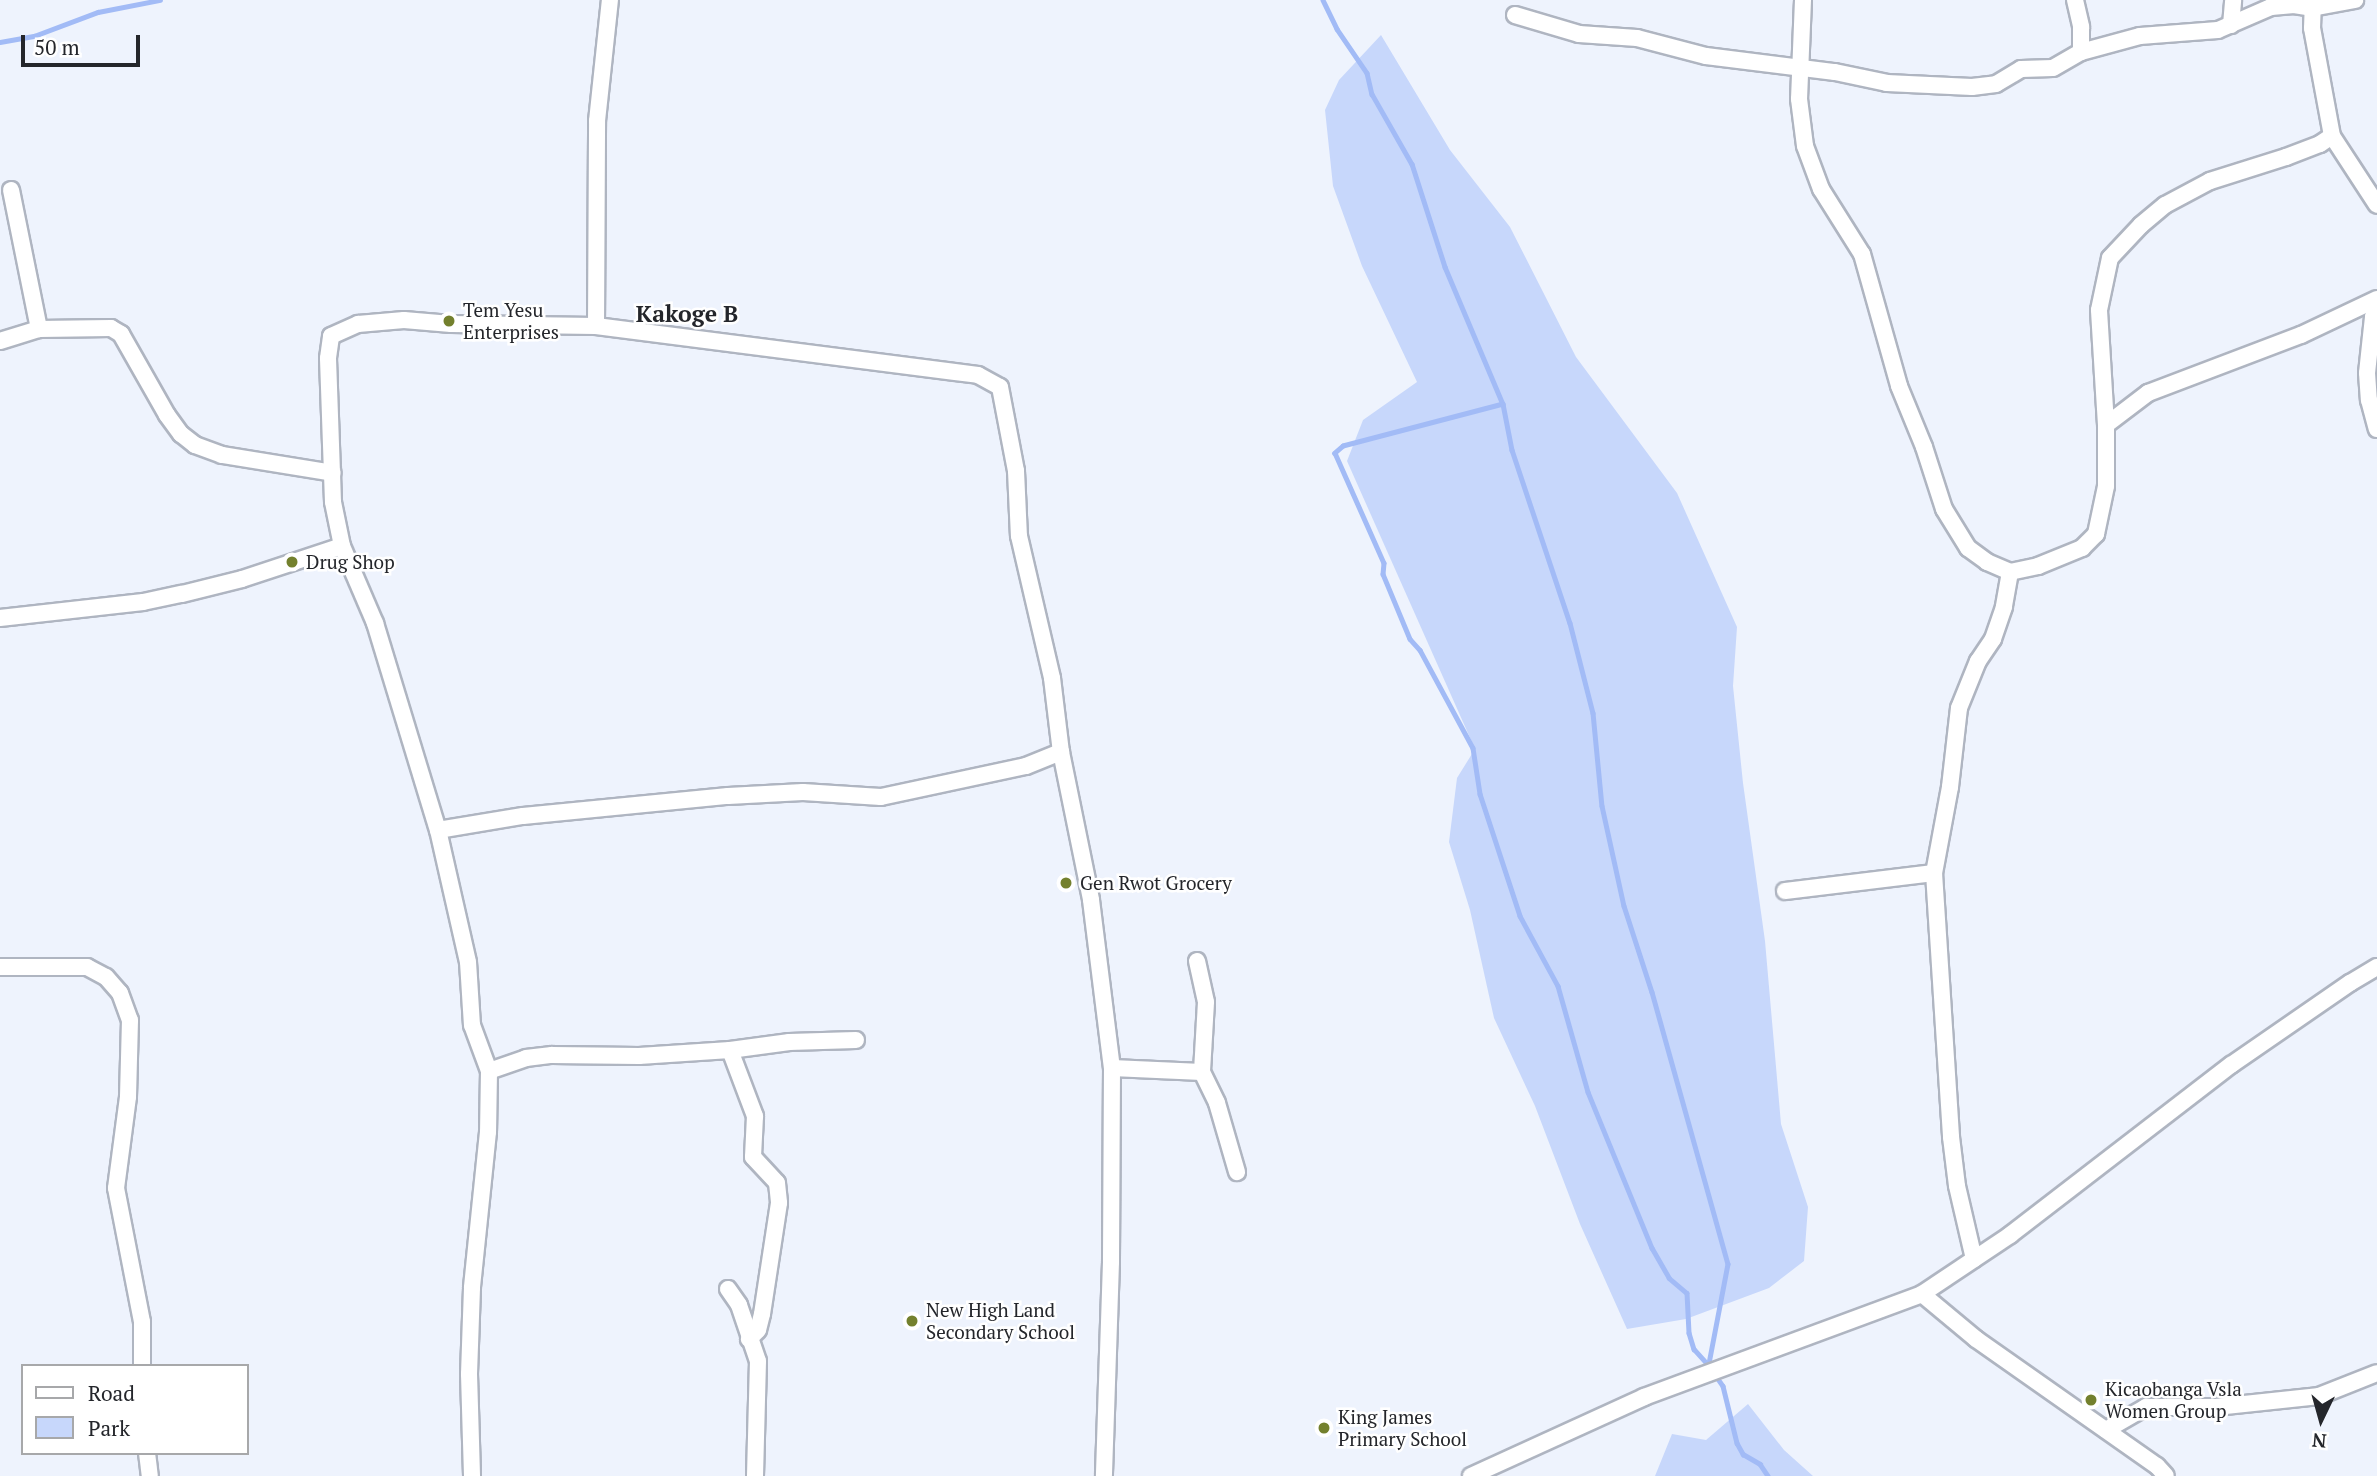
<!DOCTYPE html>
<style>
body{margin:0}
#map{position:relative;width:2377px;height:1476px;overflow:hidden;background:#eef3fd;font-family:"PT Serif",serif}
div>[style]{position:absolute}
.green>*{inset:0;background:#c7d7fb}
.stream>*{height:4.5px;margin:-2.25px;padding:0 2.25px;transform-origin:2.25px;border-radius:2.25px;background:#a2bbf6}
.roads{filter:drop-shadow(2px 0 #afb5c1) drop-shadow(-2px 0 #afb5c1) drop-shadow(0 2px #afb5c1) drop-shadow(0 -2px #afb5c1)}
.street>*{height:16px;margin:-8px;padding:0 8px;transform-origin:8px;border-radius:8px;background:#fff}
.dots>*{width:19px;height:19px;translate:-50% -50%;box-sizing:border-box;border:4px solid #fff;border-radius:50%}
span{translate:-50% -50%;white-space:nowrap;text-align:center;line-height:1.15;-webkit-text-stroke:5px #fff;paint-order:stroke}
.poi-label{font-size:19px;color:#24262b}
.left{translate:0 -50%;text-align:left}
.quarter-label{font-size:23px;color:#24262b;font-weight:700}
.legend{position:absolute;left:21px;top:1364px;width:228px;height:91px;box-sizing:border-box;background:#fff;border:2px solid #a7a8aa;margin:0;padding:9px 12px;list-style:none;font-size:21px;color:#24262b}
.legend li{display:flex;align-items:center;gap:14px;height:35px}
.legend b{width:35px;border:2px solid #a7a8aa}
.north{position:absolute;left:2286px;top:1385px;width:70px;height:70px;-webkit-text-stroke:5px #fff;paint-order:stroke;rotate:185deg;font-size:19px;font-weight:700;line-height:28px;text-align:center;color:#24262b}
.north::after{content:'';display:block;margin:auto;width:24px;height:32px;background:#24262b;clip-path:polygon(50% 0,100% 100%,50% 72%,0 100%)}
.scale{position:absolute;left:21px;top:35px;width:119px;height:32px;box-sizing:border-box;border:4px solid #24262b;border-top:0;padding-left:9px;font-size:21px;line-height:24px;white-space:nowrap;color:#24262b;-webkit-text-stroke:5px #fff;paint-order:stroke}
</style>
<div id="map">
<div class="green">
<div style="clip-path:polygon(1381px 35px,1450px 150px,1510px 227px,1576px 357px,1677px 493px,1737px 627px,1733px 686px,1743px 783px,1765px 941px,1781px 1124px,1808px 1207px,1804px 1261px,1769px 1288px,1686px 1319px,1627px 1329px,1580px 1224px,1535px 1106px,1494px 1018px,1470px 910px,1449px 842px,1457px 778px,1475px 749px,1347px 461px,1363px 420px,1417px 382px,1362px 266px,1333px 186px,1325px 110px,1339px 80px)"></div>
<div style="clip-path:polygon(1748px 1404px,1784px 1450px,1813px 1476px,1655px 1476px,1672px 1434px,1706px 1440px)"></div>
</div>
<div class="stream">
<div style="left:1323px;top:0;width:32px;rotate:64deg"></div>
<div style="left:1337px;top:29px;width:53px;rotate:55.7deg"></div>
<div style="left:1367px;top:73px;width:22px;rotate:77deg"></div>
<div style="left:1372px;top:94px;width:81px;rotate:60.3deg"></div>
<div style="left:1412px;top:164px;width:108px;rotate:72.2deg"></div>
<div style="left:1445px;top:267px;width:149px;rotate:67.1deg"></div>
<div style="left:1503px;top:404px;width:165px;rotate:165.3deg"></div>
<div style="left:1343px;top:446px;width:11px;rotate:139deg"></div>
<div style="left:1335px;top:453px;width:120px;rotate:66deg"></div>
<div style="left:1384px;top:563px;width:11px;rotate:95deg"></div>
<div style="left:1383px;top:574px;width:70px;rotate:67.4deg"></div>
<div style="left:1410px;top:639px;width:15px;rotate:48deg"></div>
<div style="left:1420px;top:650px;width:111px;rotate:61.6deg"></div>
<div style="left:1473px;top:748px;width:47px;rotate:81.3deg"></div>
<div style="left:1480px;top:794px;width:128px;rotate:71.8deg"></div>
<div style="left:1520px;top:916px;width:80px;rotate:61.5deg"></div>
<div style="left:1558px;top:986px;width:110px;rotate:74.2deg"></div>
<div style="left:1588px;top:1092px;width:169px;rotate:67.7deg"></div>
<div style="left:1652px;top:1248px;width:34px;rotate:60deg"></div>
<div style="left:1669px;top:1278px;width:23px;rotate:40deg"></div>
<div style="left:1687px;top:1293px;width:40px;rotate:87.1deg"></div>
<div style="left:1689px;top:1333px;width:17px;rotate:73deg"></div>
<div style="left:1694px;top:1349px;width:25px;rotate:48deg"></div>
<div style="left:0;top:42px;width:35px;rotate:-10deg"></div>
<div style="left:34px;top:36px;width:68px;rotate:-20.6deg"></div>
<div style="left:98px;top:12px;width:63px;rotate:-11deg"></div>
<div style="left:1503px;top:404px;width:47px;rotate:78.9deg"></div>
<div style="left:1512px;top:450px;width:182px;rotate:71.5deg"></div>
<div style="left:1570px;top:623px;width:93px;rotate:75.7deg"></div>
<div style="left:1593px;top:713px;width:93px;rotate:84.5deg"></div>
<div style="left:1602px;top:806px;width:102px;rotate:77.6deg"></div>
<div style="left:1624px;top:906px;width:90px;rotate:72deg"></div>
<div style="left:1652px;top:992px;width:282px;rotate:74.4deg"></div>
<div style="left:1728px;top:1264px;width:102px;rotate:100.8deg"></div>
<div style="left:1716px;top:1376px;width:12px;rotate:55deg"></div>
<div style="left:1723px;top:1386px;width:59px;rotate:76.2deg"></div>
<div style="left:1737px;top:1443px;width:13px;rotate:61deg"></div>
<div style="left:1743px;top:1454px;width:20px;rotate:30deg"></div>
<div style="left:1760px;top:1464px;width:14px;rotate:56deg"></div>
</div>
<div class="roads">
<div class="street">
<div style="left:1803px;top:0;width:99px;rotate:92.3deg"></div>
<div style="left:1799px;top:99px;width:47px;rotate:82.7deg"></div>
<div style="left:1805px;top:146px;width:46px;rotate:69.6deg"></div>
<div style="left:1821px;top:189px;width:77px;rotate:57.8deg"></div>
<div style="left:1862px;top:254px;width:137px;rotate:74.3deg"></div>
<div style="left:1899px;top:386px;width:66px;rotate:67.7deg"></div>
<div style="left:1924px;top:447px;width:65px;rotate:72.1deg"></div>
<div style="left:1944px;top:509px;width:46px;rotate:58.4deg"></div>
<div style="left:1968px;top:548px;width:24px;rotate:36deg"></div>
<div style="left:1987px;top:562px;width:25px;rotate:23deg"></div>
<div style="left:2010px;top:572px;width:36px;rotate:100deg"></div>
<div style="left:2004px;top:607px;width:34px;rotate:109deg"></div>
<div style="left:1993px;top:639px;width:27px;rotate:124deg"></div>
<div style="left:1978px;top:661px;width:51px;rotate:112deg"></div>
<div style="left:1959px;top:708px;width:80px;rotate:96.5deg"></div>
<div style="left:1950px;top:787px;width:87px;rotate:100.5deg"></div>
<div style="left:1934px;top:873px;width:265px;rotate:86.3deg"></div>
<div style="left:1951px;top:1137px;width:49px;rotate:83deg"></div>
<div style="left:1957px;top:1186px;width:75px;rotate:76.9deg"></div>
<div style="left:2075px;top:0;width:28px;rotate:77deg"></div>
<div style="left:2081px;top:27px;width:25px;rotate:90deg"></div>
<div style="left:2313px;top:0;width:28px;rotate:92deg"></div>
<div style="left:2312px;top:28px;width:110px;rotate:79.5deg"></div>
<div style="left:2332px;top:136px;width:82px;rotate:56.9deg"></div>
<div style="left:1515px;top:15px;width:67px;rotate:16.5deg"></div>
<div style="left:1579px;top:34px;width:58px;rotate:3.9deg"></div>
<div style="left:1637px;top:38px;width:71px;rotate:14.6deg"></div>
<div style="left:1706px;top:56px;width:130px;rotate:7.1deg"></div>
<div style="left:1835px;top:72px;width:53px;rotate:11.9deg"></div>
<div style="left:1887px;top:83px;width:85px;rotate:2.7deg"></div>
<div style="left:1972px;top:87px;width:24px;rotate:-7deg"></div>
<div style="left:1996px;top:84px;width:29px;rotate:-31deg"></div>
<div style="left:2021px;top:69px;width:32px;rotate:-2deg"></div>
<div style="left:2053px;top:68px;width:32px;rotate:-30deg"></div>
<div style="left:2081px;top:52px;width:61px;rotate:-15.2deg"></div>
<div style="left:2140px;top:36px;width:78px;rotate:-4.4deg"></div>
<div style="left:2218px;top:30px;width:58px;rotate:-23.5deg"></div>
<div style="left:2271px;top:7px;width:23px;rotate:-5deg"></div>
<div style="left:2294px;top:5px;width:18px;rotate:9deg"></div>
<div style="left:2312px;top:8px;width:44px;rotate:-10.5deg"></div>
<div style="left:2231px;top:25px;width:25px;rotate:-85deg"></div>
<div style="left:11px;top:190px;width:142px;rotate:78.6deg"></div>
<div style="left:2377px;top:307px;width:11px;rotate:112deg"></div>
<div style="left:2373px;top:317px;width:56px;rotate:96.1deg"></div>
<div style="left:2367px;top:373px;width:27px;rotate:86deg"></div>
<div style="left:2369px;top:400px;width:30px;rotate:75deg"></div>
<div style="left:596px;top:326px;width:205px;rotate:-89.7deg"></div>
<div style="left:597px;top:121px;width:122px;rotate:-83.9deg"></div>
<div style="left:0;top:341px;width:41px;rotate:-17.1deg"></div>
<div style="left:39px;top:329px;width:72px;rotate:-0.8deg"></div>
<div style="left:111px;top:328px;width:12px;rotate:31deg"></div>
<div style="left:121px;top:334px;width:93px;rotate:60.4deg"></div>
<div style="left:167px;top:415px;width:24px;rotate:54deg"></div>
<div style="left:181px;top:434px;width:18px;rotate:38deg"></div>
<div style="left:195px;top:445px;width:29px;rotate:20deg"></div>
<div style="left:222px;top:455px;width:112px;rotate:9.2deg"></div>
<div style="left:2106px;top:425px;width:115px;rotate:-93.5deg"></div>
<div style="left:2099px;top:310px;width:53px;rotate:-78.1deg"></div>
<div style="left:2110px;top:258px;width:45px;rotate:-46.8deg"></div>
<div style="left:2141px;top:225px;width:31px;rotate:-40deg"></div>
<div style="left:2165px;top:205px;width:51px;rotate:-28.1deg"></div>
<div style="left:2210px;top:181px;width:80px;rotate:-17.5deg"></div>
<div style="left:2286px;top:157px;width:36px;rotate:-21deg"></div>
<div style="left:2320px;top:144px;width:14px;rotate:-34deg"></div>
<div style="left:342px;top:546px;width:84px;rotate:66.8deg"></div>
<div style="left:375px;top:623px;width:216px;rotate:73.1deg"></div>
<div style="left:438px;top:830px;width:135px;rotate:77.2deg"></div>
<div style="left:468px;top:962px;width:63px;rotate:86.4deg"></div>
<div style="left:472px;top:1025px;width:49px;rotate:69.7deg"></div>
<div style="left:489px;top:1071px;width:61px;rotate:90.9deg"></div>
<div style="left:488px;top:1132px;width:157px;rotate:95.9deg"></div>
<div style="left:472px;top:1288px;width:86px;rotate:92deg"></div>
<div style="left:469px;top:1374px;width:102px;rotate:88.3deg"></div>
<div style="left:2010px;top:572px;width:29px;rotate:-12deg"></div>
<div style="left:2038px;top:566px;width:48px;rotate:-22.2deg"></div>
<div style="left:2082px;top:548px;width:20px;rotate:-45deg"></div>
<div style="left:2096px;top:534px;width:49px;rotate:-78.2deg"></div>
<div style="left:2106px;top:486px;width:61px;rotate:-90deg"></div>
<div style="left:2106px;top:425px;width:53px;rotate:-37.3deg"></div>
<div style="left:2148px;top:393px;width:164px;rotate:-20.8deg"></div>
<div style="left:2301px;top:335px;width:84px;rotate:-25.3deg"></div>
<div style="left:0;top:618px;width:144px;rotate:-6.4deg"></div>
<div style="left:143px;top:602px;width:40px;rotate:-12deg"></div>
<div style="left:182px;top:594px;width:62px;rotate:-14deg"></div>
<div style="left:242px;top:579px;width:105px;rotate:-18.3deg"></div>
<div style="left:342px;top:546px;width:45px;rotate:-101.6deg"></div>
<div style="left:333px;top:502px;width:144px;rotate:-92deg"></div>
<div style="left:328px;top:358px;width:22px;rotate:-82deg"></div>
<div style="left:331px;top:336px;width:30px;rotate:-24deg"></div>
<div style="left:358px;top:324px;width:46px;rotate:-5deg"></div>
<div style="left:404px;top:320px;width:47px;rotate:4.9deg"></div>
<div style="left:451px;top:324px;width:145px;rotate:0.8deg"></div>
<div style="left:596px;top:326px;width:385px;rotate:7.3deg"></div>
<div style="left:978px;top:375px;width:25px;rotate:29deg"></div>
<div style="left:1000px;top:387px;width:86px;rotate:79.2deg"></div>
<div style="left:1016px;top:471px;width:65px;rotate:87.4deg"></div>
<div style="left:1019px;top:536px;width:146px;rotate:76.9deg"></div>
<div style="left:1052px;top:678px;width:75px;rotate:83.1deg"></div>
<div style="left:1061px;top:752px;width:151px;rotate:78.5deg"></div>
<div style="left:1091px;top:900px;width:169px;rotate:82.9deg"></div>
<div style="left:1112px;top:1068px;width:194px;rotate:90.3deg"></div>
<div style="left:1111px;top:1262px;width:214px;rotate:91.9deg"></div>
<div style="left:438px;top:830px;width:86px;rotate:-9.4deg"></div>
<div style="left:523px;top:816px;width:206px;rotate:-5.6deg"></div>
<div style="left:728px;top:796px;width:75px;rotate:-3.1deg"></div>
<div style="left:803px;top:792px;width:78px;rotate:3.7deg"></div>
<div style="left:881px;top:797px;width:148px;rotate:-12.1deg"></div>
<div style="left:1026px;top:766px;width:38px;rotate:-22deg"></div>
<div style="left:1785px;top:891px;width:150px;rotate:-6.9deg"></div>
<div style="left:1197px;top:961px;width:42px;rotate:77.6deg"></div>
<div style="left:1206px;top:1002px;width:70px;rotate:93.3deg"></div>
<div style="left:0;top:967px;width:87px"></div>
<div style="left:87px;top:967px;width:21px;rotate:28deg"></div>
<div style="left:106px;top:977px;width:21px;rotate:49deg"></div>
<div style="left:120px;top:993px;width:29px;rotate:70deg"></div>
<div style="left:130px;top:1020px;width:77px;rotate:91.5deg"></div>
<div style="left:128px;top:1097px;width:92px;rotate:97.5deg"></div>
<div style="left:116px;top:1188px;width:136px;rotate:79deg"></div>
<div style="left:142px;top:1322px;width:44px;rotate:90deg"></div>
<div style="left:730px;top:1050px;width:71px;rotate:69.3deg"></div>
<div style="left:755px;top:1116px;width:41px;rotate:92.8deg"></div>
<div style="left:753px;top:1157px;width:35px;rotate:47deg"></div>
<div style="left:777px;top:1183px;width:20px;rotate:84deg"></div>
<div style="left:779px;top:1203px;width:112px;rotate:98.7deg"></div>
<div style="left:762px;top:1314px;width:16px;rotate:104deg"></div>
<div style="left:758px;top:1330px;width:13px;rotate:135deg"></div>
<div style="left:1112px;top:1068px;width:90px;rotate:2.5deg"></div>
<div style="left:1202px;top:1072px;width:34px;rotate:64deg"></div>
<div style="left:1217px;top:1103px;width:72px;rotate:73.8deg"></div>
<div style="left:489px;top:1071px;width:39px;rotate:-19deg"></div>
<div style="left:526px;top:1058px;width:26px;rotate:-7deg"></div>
<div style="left:552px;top:1055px;width:87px;rotate:0.7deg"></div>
<div style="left:639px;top:1056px;width:91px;rotate:-3.8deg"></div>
<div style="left:730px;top:1050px;width:60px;rotate:-7.7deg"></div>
<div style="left:789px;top:1042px;width:67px;rotate:-1.7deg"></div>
<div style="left:728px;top:1289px;width:19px;rotate:55deg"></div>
<div style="left:739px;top:1305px;width:59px;rotate:71.3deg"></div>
<div style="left:758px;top:1361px;width:115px;rotate:91.5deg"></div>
<div style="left:1922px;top:1294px;width:70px;rotate:39.8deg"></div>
<div style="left:1976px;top:1339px;width:221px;rotate:35.1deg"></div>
<div style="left:2157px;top:1466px;width:13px;rotate:48deg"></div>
<div style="left:2106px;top:1430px;width:46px;rotate:-29.9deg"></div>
<div style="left:2146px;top:1407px;width:70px"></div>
<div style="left:2216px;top:1407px;width:104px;rotate:-6.1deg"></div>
<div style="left:2319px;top:1396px;width:62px;rotate:-21.6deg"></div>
<div style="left:147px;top:1453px;width:23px;rotate:83deg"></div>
<div style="left:1471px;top:1476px;width:190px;rotate:-24.5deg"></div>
<div style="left:1644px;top:1397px;width:296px;rotate:-20.3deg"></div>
<div style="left:1922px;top:1294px;width:106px;rotate:-33.8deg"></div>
<div style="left:2010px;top:1235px;width:279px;rotate:-37.6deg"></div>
<div style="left:2231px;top:1065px;width:145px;rotate:-34.6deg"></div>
<div style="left:2350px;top:983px;width:31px;rotate:-31deg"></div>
</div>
</div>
<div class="dots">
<div style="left:449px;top:321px;background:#73802d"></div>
<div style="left:292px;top:562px;background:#73802d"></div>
<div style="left:1066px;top:883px;background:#73802d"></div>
<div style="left:912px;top:1321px;background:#73802d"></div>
<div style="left:2091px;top:1400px;background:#73802d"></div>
<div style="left:1324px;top:1428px;background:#73802d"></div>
</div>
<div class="poi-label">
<span class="left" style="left:463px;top:321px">Tem Yesu<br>Enterprises</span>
<span class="left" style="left:306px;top:562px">Drug Shop</span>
<span class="left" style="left:1080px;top:883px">Gen Rwot Grocery</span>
<span class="left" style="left:926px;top:1321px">New High Land<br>Secondary School</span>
<span class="left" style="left:2105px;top:1400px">Kicaobanga Vsla<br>Women Group</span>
<span class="left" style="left:1338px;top:1428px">King James<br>Primary School</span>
</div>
<div class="quarter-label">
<span style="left:687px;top:314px">Kakoge B</span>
</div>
<ul class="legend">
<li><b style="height:9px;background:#fff"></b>Road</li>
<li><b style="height:19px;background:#c7d7fb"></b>Park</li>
</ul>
<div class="north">N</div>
<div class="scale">50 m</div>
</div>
